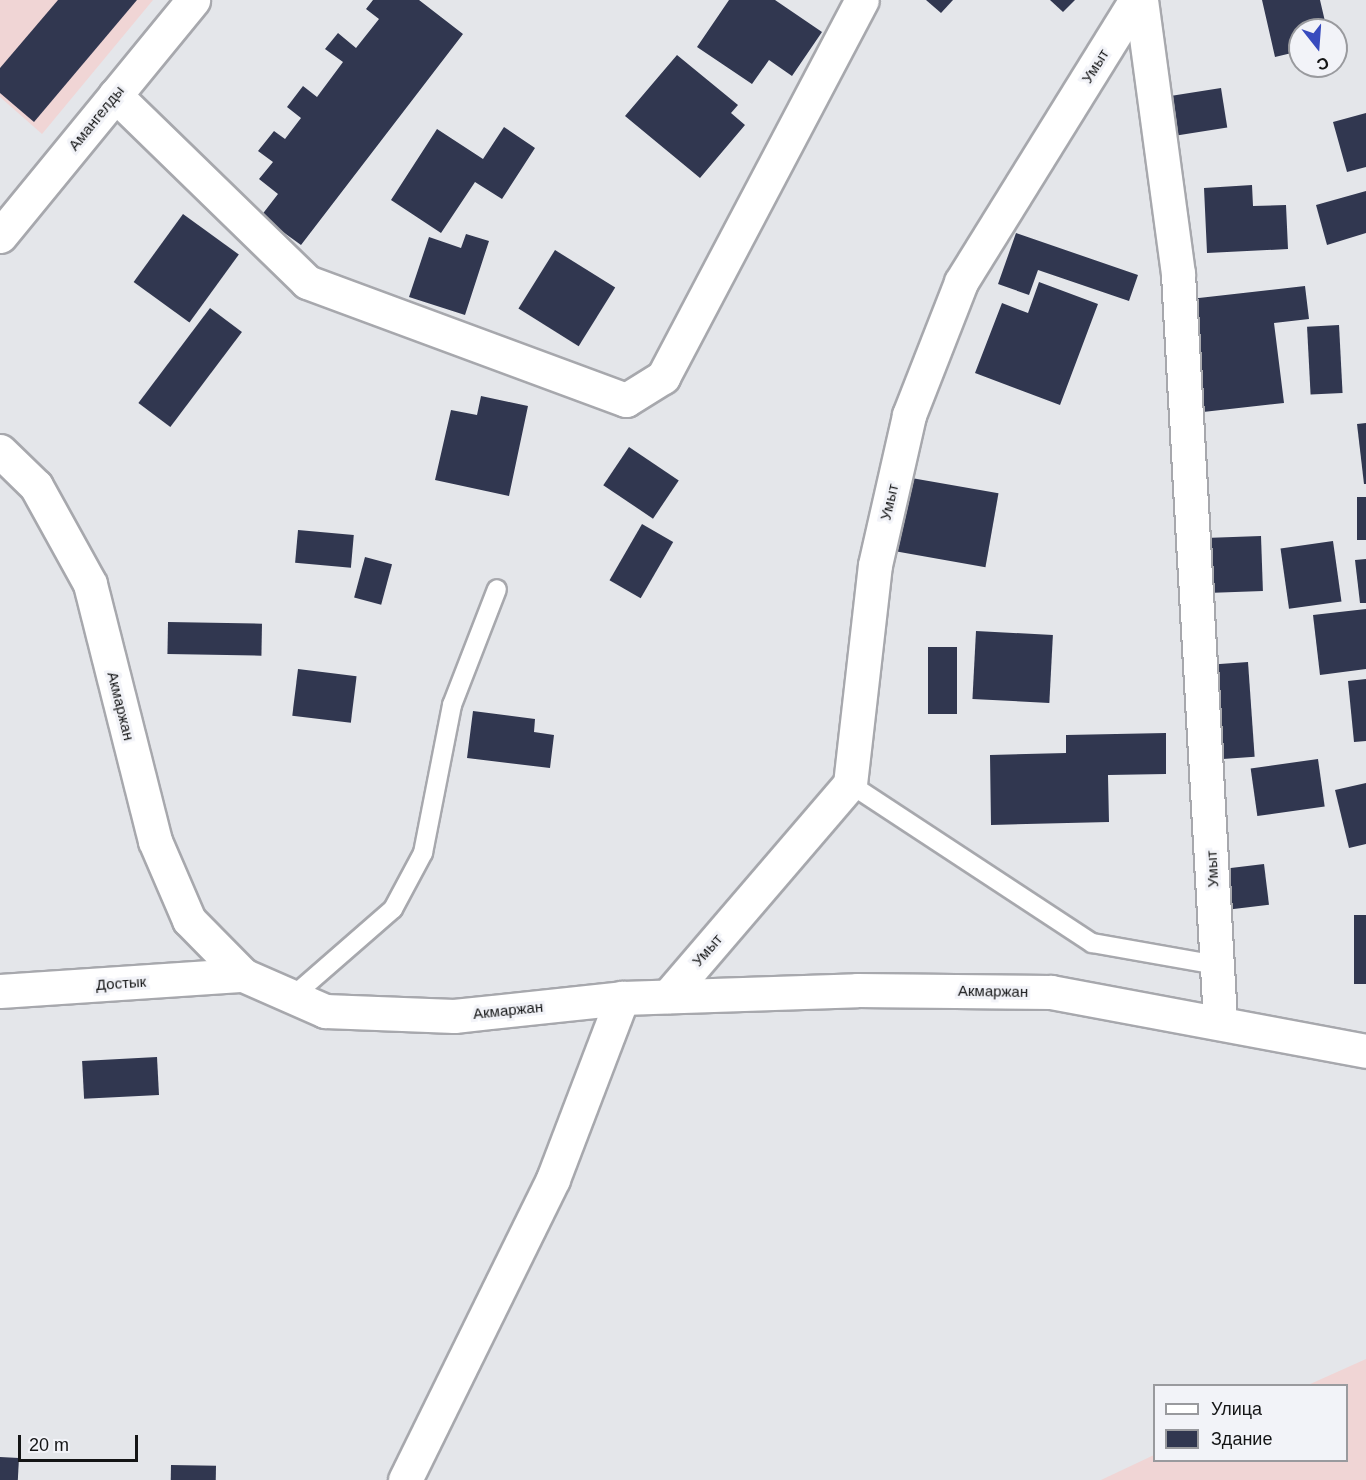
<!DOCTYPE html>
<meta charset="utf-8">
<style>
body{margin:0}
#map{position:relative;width:1366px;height:1480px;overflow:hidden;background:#e4e6ea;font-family:Helvetica,sans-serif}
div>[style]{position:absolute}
.industrial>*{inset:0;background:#f0d5d5}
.building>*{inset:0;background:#313750;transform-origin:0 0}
.roads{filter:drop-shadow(2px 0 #a7a8ad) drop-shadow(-2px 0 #a7a8ad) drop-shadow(0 2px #a7a8ad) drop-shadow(0 -2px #a7a8ad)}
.lane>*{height:18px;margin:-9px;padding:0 9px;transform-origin:9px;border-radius:9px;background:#fff}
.street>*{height:33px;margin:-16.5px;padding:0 16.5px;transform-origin:16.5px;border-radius:16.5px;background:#fff}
span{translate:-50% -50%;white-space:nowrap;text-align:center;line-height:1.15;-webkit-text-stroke:6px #f2f3f8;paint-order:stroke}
.street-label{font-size:15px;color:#141516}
.legend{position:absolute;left:1153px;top:1384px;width:195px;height:78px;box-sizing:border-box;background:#f2f3f8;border:2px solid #999a9e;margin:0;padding:8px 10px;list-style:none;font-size:18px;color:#141516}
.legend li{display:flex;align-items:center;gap:12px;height:30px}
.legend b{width:30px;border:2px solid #999a9e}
.north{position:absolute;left:1288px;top:18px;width:60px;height:60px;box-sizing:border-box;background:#f2f3f8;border:2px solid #999a9e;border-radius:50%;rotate:163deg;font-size:16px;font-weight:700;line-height:24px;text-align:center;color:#141516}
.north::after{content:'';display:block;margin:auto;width:21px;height:27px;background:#384bbe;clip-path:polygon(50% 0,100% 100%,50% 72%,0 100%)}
.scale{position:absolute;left:18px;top:1435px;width:120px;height:27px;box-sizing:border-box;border:3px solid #141516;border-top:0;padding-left:8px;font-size:18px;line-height:21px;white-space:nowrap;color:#141516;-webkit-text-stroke:4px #f2f3f8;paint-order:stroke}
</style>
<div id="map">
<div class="industrial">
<div style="clip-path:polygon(0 0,153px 0,42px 134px,0 97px)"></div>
<div style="clip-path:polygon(1366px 1359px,1366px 1480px,1101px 1480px,1154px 1455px,1154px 1460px,1346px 1460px,1346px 1386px,1308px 1385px)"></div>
</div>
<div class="building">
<div style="clip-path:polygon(58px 0,137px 0,34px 122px,0 93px,0 68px)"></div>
<div style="clip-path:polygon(373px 0,419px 0,463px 34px,301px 245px,261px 216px,278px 194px,259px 179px,273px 162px,258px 151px,274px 131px,285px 139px,301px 118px,287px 107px,303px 86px,317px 97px,343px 62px,325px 49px,338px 33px,356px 48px,379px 19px,366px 9px)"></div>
<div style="clip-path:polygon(729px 0,775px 0,822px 32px,792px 76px,769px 60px,752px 84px,697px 47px)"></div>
<div style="clip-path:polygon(926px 0,953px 0,941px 13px)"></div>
<div style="clip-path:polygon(1050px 0,1075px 0,1063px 12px)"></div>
<div style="clip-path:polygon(1262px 0,1320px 0,1327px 30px,1300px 30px,1300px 51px,1275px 57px)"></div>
<div style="clip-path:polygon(677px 55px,738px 105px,731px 113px,745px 125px,700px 178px,625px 116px)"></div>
<div style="left:1221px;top:88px;width:40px;height:56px;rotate:81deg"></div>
<div style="clip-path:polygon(1366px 113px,1366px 167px,1347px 172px,1333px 122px)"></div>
<div style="clip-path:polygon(504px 127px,535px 148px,502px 199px,475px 182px,441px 233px,391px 200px,437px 129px,483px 159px)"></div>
<div style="clip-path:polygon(1252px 185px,1253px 206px,1286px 205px,1288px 249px,1207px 253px,1204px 188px)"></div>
<div style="clip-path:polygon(1366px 191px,1366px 233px,1327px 245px,1316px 205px)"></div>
<div style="left:183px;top:214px;width:69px;height:84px;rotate:36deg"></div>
<div style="clip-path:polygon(1016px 233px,1138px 275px,1129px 301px,1038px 270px,1029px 295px,998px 284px)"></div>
<div style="clip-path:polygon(466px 234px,489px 241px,465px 315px,409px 297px,429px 237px,461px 248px)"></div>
<div style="left:555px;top:250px;width:71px;height:69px;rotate:32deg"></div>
<div style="clip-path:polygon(1039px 282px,1098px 304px,1060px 405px,975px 373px,1002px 303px,1028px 313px)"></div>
<div style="clip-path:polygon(1305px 286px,1309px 319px,1274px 323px,1284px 403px,1203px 412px,1190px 299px)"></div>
<div style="left:210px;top:308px;width:40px;height:119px;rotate:37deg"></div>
<div style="left:1339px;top:325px;width:68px;height:32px;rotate:87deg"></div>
<div style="clip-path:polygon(481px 396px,528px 406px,509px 496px,435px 480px,451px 410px,477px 415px)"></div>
<div style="clip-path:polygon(1366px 423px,1366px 484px,1364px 484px,1357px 424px)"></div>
<div style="left:629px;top:447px;width:60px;height:46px;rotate:34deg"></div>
<div style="left:900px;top:476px;width:100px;height:75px;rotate:10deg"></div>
<div style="left:1366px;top:497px;width:43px;height:9px;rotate:90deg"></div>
<div style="left:642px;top:524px;width:36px;height:65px;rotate:30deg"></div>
<div style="left:298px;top:530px;width:56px;height:33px;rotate:5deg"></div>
<div style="left:1261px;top:536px;width:55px;height:77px;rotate:88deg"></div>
<div style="left:1333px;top:541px;width:61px;height:53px;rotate:82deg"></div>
<div style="left:365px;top:557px;width:28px;height:42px;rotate:15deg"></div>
<div style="clip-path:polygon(1366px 559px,1366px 603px,1360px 603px,1355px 560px)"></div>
<div style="clip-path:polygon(1366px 609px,1366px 669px,1320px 675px,1313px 615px)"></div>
<div style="left:168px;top:622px;width:94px;height:32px;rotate:1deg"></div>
<div style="left:976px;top:631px;width:77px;height:68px;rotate:3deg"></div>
<div style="left:928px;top:647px;width:29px;height:67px"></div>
<div style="left:1248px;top:662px;width:95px;height:53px;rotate:86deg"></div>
<div style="left:298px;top:669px;width:59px;height:47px;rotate:7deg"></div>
<div style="clip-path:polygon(1366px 679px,1366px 741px,1354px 742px,1348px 681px)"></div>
<div style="clip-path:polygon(473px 711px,535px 719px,534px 732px,554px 735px,550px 768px,467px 758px)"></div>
<div style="clip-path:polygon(1166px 733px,1166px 774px,1108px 775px,1109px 822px,991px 825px,990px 755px,1066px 753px,1066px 735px)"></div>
<div style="left:1318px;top:759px;width:48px;height:68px;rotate:82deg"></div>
<div style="clip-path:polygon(1366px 783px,1366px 844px,1349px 848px,1335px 790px)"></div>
<div style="left:1264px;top:864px;width:41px;height:44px;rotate:83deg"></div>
<div style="left:1354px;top:915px;width:12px;height:69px"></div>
<div style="left:157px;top:1057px;width:38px;height:75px;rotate:87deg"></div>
<div style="left:0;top:1457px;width:19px;height:23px;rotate:3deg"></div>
<div style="left:171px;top:1465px;width:45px;height:15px;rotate:1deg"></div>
</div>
<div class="roads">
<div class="lane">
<div style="left:850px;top:784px;width:290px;rotate:33.3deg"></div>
<div style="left:1092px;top:943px;width:127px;rotate:10deg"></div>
<div style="left:292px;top:997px;width:134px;rotate:-41.1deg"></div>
<div style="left:393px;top:909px;width:64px;rotate:-61.8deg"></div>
<div style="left:423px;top:853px;width:151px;rotate:-78.9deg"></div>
<div style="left:452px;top:705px;width:124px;rotate:-68.8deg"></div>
</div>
<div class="street">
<div style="left:1141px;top:0;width:276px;rotate:82.3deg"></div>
<div style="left:1178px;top:274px;width:747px;rotate:86.78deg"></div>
<div style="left:115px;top:95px;width:268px;rotate:44.2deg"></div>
<div style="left:307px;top:282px;width:340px;rotate:20.3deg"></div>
<div style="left:626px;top:400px;width:44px;rotate:-31.9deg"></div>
<div style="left:663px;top:377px;width:426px;rotate:-62.2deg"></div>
<div style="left:0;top:236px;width:305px;rotate:-50.7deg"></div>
<div style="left:0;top:451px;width:50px;rotate:44.2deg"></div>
<div style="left:36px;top:486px;width:112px;rotate:61.1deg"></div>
<div style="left:90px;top:584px;width:265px;rotate:75.8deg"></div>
<div style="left:155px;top:841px;width:86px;rotate:66.7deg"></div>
<div style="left:189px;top:920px;width:77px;rotate:45.5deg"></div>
<div style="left:243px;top:975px;width:90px;rotate:23.7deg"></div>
<div style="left:325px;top:1011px;width:129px;rotate:2.2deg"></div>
<div style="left:454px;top:1016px;width:169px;rotate:-6.1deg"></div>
<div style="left:622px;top:998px;width:235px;rotate:-1.9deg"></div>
<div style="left:857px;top:990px;width:194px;rotate:0.6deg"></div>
<div style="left:1051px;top:992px;width:320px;rotate:10.6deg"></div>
<div style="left:0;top:991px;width:244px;rotate:-3.8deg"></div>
<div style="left:668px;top:996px;width:279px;rotate:-49.4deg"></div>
<div style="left:850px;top:784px;width:220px;rotate:-83.5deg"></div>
<div style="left:875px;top:565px;width:154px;rotate:-77.2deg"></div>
<div style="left:909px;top:415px;width:143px;rotate:-68.6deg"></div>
<div style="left:961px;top:282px;width:332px;rotate:-58.2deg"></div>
<div style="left:405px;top:1480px;width:335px;rotate:-63.8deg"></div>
<div style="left:553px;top:1179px;width:194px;rotate:-69.1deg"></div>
</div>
</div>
<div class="street-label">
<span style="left:1095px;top:66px;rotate:-58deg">Умыт</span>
<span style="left:96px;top:118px;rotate:-51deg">Амангелды</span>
<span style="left:889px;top:502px;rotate:-77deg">Умыт</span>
<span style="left:121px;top:706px;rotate:76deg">Акмаржан</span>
<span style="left:1212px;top:869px;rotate:-93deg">Умыт</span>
<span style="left:707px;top:950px;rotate:-49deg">Умыт</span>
<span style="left:121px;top:983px;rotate:-4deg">Достык</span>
<span style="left:993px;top:991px;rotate:1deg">Акмаржан</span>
<span style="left:508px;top:1010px;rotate:-6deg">Акмаржан</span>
</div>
<ul class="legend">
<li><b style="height:8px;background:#fff"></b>Улица</li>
<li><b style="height:16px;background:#313750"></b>Здание</li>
</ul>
<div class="north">С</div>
<div class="scale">20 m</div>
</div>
